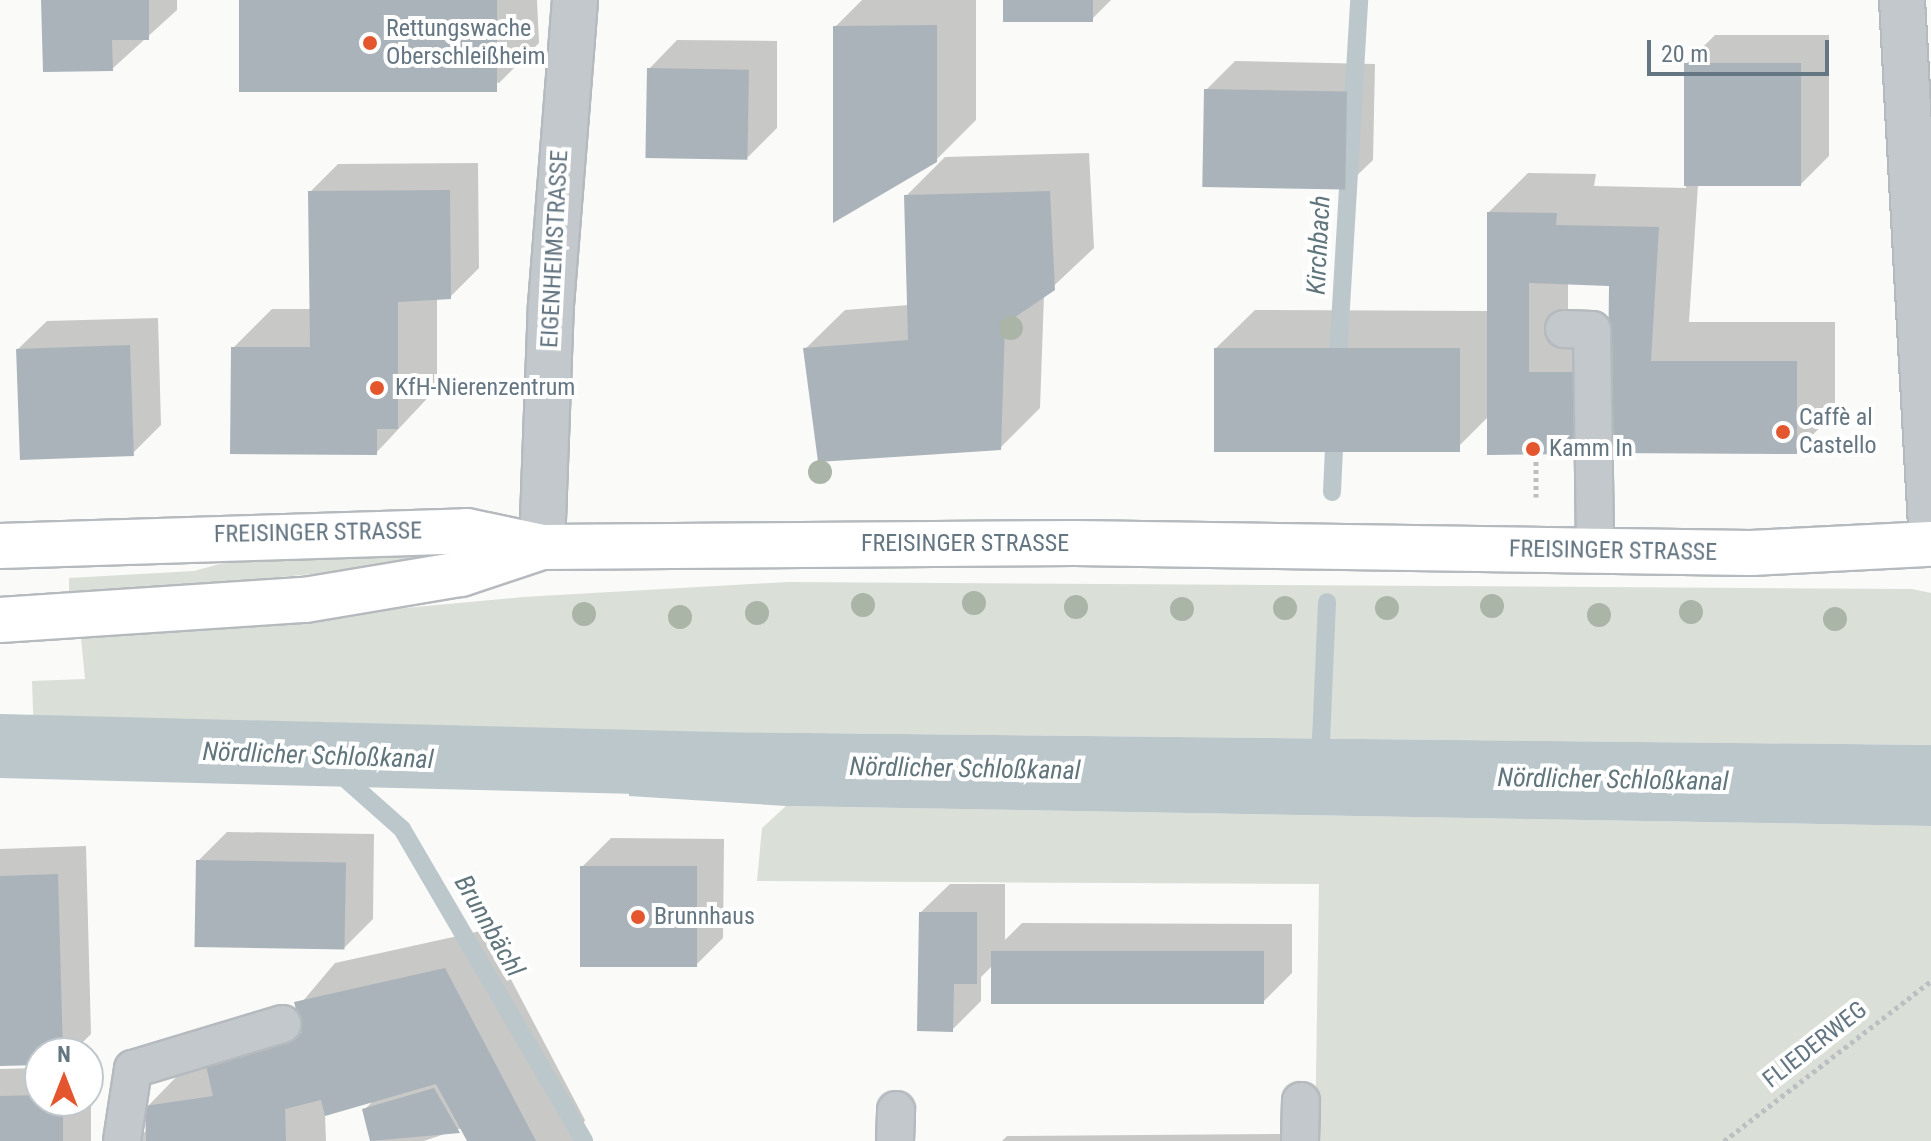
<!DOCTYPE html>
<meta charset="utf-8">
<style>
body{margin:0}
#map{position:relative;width:1931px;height:1141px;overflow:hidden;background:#fafaf8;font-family:"Roboto Condensed",sans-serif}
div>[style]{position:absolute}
.green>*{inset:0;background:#dadfd7}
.water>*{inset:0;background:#bbc7cb}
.shadow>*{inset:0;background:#0003}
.stream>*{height:18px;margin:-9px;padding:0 9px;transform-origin:9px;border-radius:9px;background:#bbc7cb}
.canal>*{height:64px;margin:-32px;padding:0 32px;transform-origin:32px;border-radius:32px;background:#bbc7cb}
.building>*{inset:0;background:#aab3b9;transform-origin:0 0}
.path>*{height:5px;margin-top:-2.5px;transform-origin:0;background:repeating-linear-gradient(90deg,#bbbfc2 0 4px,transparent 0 8px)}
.roads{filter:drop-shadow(2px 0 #b5babe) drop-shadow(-2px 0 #b5babe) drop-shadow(0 2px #b5babe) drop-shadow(0 -2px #b5babe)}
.service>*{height:36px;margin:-18px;padding:0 18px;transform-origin:18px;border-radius:18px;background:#c3c8cc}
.minor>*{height:44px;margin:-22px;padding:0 22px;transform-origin:22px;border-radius:22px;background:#c3c8cc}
.primary>*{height:44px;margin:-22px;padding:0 22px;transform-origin:22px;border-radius:22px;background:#fff}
.trees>*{width:24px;height:24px;margin:-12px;border-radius:50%;background:#aab4a7}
.dots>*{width:22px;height:22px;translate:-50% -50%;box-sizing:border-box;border:4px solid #fff;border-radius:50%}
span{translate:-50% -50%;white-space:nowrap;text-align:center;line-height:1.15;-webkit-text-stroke:8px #fff;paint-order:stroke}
.poi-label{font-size:24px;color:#657683}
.left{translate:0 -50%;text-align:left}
.street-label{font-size:24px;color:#657683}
.water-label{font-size:26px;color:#60757c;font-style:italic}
.north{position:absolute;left:24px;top:1037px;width:80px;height:80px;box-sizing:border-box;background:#fff;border:2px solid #c1c8cd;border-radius:50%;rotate:0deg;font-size:22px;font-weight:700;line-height:32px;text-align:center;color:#657683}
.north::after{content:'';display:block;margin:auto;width:28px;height:36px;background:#e4572e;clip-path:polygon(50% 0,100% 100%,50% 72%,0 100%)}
.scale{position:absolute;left:1647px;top:40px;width:182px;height:36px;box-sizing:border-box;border:4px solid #657683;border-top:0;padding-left:10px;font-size:24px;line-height:28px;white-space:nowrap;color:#657683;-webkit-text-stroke:6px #fff;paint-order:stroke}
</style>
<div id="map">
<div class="green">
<div style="clip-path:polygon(465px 545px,451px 561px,69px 597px,69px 578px,194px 571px,260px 553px)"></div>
<div style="clip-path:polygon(788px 582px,1912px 589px,1931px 593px,1931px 745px,628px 731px,627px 763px,34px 741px,32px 681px,85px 679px,81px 638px,523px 597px)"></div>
<div style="clip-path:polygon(786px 806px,1931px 826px,1931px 1141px,1315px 1141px,1319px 884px,757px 881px,762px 828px)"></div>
</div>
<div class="water">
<div style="clip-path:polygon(627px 731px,1931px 745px,1931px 826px,786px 806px,629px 796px)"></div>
</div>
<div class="shadow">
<div style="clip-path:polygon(43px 0,177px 0,177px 10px,112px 69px)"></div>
<div style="clip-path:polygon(241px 0,537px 0,539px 43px,499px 83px)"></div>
<div style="clip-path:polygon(862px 0,976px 0,976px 120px,936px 160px,835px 27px)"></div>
<div style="clip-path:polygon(1005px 0,1111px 0,1093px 18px)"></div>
<div style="clip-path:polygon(evenodd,1715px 35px,1829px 35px,1829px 156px,1801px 184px,1698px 184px,1689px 322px,1835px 322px,1835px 412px,1796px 452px,1489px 416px,1455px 450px,1215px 349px,1255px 310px,1489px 311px,1489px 212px,1528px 173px,1596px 174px,1594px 186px,1686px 188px,1686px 64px,1715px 35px,1568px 282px,1611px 284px,1610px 333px,1568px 333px,1568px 282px)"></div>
<div style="clip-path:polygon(677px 40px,777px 41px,777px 128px,748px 157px,649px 69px)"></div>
<div style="clip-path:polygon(1235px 61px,1375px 64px,1373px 160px,1344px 188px,1206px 90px)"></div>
<div style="clip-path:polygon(1089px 153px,1094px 248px,1044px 295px,1040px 408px,1000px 448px,805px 349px,845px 310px,909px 305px,906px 196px,945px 157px)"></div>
<div style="clip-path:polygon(478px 163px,479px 268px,450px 297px,437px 297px,437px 388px,376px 453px,233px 348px,272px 309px,312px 309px,310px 192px,338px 164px)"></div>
<div style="clip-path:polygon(158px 318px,161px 425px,132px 454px,18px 349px,47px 321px)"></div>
<div style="clip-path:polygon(227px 832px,374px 834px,373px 919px,344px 948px,198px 861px)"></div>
<div style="clip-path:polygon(611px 838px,724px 839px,723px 938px,695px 966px,582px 867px)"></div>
<div style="clip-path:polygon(86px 846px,91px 1034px,72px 1053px,0 1064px,0 849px)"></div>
<div style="clip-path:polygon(950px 884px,1005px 884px,1005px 940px,1022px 923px,1292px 924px,1292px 973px,1263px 1002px,993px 965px,981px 977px,981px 1001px,952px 1030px,921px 912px)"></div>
<div style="clip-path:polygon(485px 930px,585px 1120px,577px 1141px,470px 1141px,462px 1128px,424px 1141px,372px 1141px,364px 1110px,374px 1100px,325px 1114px,326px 1141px,135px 1141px,148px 1129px,147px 1107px,186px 1067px,247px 1022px,297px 1008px,335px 963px)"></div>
<div style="clip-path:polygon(91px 1067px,91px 1141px,0 1141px,0 1069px,40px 1068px,40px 1101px,88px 1101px)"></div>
<div style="clip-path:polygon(1283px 1134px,1283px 1141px,1002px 1141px,1007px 1136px)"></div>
</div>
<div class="stream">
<div style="left:1337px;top:374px;width:375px;rotate:-86.6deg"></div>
<div style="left:1332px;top:492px;width:65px;rotate:-87.4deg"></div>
<div style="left:322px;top:758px;width:107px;rotate:41.6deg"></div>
<div style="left:402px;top:829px;width:361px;rotate:59.7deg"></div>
<div style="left:1320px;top:763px;width:161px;rotate:-87.5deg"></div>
</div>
<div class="canal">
<div style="left:0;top:746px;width:717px;rotate:1.44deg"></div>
</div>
<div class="building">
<div style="clip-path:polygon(41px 0,149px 0,149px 40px,112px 40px,113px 71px,43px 72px)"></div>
<div style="left:239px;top:0;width:258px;height:92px"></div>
<div style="left:1003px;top:0;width:90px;height:22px"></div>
<div style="clip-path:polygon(937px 25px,937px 162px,833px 223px,833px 26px)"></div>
<div style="left:1684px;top:63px;width:117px;height:123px"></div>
<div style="left:647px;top:68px;width:102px;height:90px;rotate:1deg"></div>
<div style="left:1204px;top:89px;width:143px;height:98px;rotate:1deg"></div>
<div style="clip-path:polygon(450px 190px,451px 299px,398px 302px,398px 429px,377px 429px,377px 455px,230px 454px,231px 347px,310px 347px,308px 191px)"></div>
<div style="clip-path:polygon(1050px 191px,1055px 290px,1005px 324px,1001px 450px,818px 462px,803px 348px,908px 340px,904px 195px)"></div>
<div style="clip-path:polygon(1487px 212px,1557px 213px,1556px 225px,1659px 227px,1651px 361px,1797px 361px,1797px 454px,1607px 453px,1609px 286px,1529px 283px,1529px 372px,1576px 372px,1577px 454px,1487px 455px)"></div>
<div style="left:130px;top:345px;width:111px;height:114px;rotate:88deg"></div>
<div style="left:1214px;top:348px;width:246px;height:104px"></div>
<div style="left:196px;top:860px;width:150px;height:87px;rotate:1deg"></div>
<div style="left:580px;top:866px;width:117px;height:101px"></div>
<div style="clip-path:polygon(58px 874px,63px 1053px,40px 1053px,40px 1065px,0 1066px,0 876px)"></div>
<div style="clip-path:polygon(919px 912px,977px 912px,977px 984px,954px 984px,953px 1032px,917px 1031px)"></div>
<div style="left:991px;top:951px;width:273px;height:53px"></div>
<div style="clip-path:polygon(445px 968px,536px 1141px,467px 1141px,436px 1084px,325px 1116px,321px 1100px,285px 1109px,286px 1141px,146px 1141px,145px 1106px,213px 1096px,205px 1061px,302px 1033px,294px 1002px)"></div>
<div style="clip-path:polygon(434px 1088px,460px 1133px,370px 1141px,362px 1109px)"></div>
<div style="clip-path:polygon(40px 1095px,63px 1101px,63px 1141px,0 1141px,0 1096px)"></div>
</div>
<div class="path">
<div style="left:1536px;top:454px;width:43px;rotate:90deg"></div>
<div style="left:1724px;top:1141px;width:262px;rotate:-37.7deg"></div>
</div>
<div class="roads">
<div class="service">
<div style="left:1564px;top:329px;width:28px;rotate:2deg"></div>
<div style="left:1592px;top:330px;width:221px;rotate:89.2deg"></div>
<div style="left:122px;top:1141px;width:73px;rotate:-81.3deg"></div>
<div style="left:133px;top:1069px;width:156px;rotate:-16.8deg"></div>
<div style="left:895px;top:1141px;width:31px;rotate:-88deg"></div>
<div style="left:1300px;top:1141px;width:40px;rotate:-88.6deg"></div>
</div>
<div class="minor">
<div style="left:1902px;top:0;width:527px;rotate:86.84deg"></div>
<div style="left:542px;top:547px;width:242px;rotate:-87.9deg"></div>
<div style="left:551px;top:305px;width:306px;rotate:-85.5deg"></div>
</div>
<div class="primary">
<div style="left:0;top:546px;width:467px;rotate:-1.8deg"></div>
<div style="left:467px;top:531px;width:77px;rotate:12deg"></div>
<div style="left:542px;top:547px;width:533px;rotate:-0.43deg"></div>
<div style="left:1075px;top:543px;width:676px;rotate:0.85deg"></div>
<div style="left:1751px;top:553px;width:180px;rotate:-2.9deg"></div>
<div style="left:0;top:620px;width:306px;rotate:-3.8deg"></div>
<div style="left:305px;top:600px;width:158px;rotate:-9.5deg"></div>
<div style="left:461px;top:574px;width:85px;rotate:-18.4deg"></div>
</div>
</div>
<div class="trees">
<div style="left:1011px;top:328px"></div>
<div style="left:820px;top:472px"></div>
<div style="left:974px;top:603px"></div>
<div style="left:863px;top:605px"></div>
<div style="left:1492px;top:606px"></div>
<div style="left:1076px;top:607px"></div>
<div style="left:1285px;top:608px"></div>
<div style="left:1387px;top:608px"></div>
<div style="left:1182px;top:609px"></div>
<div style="left:1691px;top:612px"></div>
<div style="left:757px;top:613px"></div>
<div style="left:584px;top:614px"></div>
<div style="left:1599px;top:615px"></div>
<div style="left:680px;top:617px"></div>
<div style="left:1835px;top:619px"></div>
</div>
<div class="dots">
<div style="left:370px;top:43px;background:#e4572e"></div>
<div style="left:377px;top:388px;background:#e4572e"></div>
<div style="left:1783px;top:432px;background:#e4572e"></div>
<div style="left:1533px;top:449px;background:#e4572e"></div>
<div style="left:638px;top:917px;background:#e4572e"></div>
</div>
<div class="poi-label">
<span class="left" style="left:386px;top:43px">Rettungswache<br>Oberschleißheim</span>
<span class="left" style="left:395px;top:388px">KfH-Nierenzentrum</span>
<span class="left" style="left:1799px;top:432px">Caffè al<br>Castello</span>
<span class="left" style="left:1549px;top:449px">Kamm In</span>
<span class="left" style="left:654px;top:917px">Brunnhaus</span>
</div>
<div class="street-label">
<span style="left:555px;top:249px;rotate:-87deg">EIGENHEIMSTRASSE</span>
<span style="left:318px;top:533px;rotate:-1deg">FREISINGER STRASSE</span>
<span style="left:965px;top:544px">FREISINGER STRASSE</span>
<span style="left:1613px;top:551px;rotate:1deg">FREISINGER STRASSE</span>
<span style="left:1815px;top:1045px;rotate:-38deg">FLIEDERWEG</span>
</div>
<div class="water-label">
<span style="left:1319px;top:245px;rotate:-87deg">Kirchbach</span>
<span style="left:318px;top:756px;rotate:2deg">Nördlicher Schloßkanal</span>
<span style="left:965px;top:769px;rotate:1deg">Nördlicher Schloßkanal</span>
<span style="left:1613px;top:780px;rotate:1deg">Nördlicher Schloßkanal</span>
<span style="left:489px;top:926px;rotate:60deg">Brunnbächl</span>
</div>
<div class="north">N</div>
<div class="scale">20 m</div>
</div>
